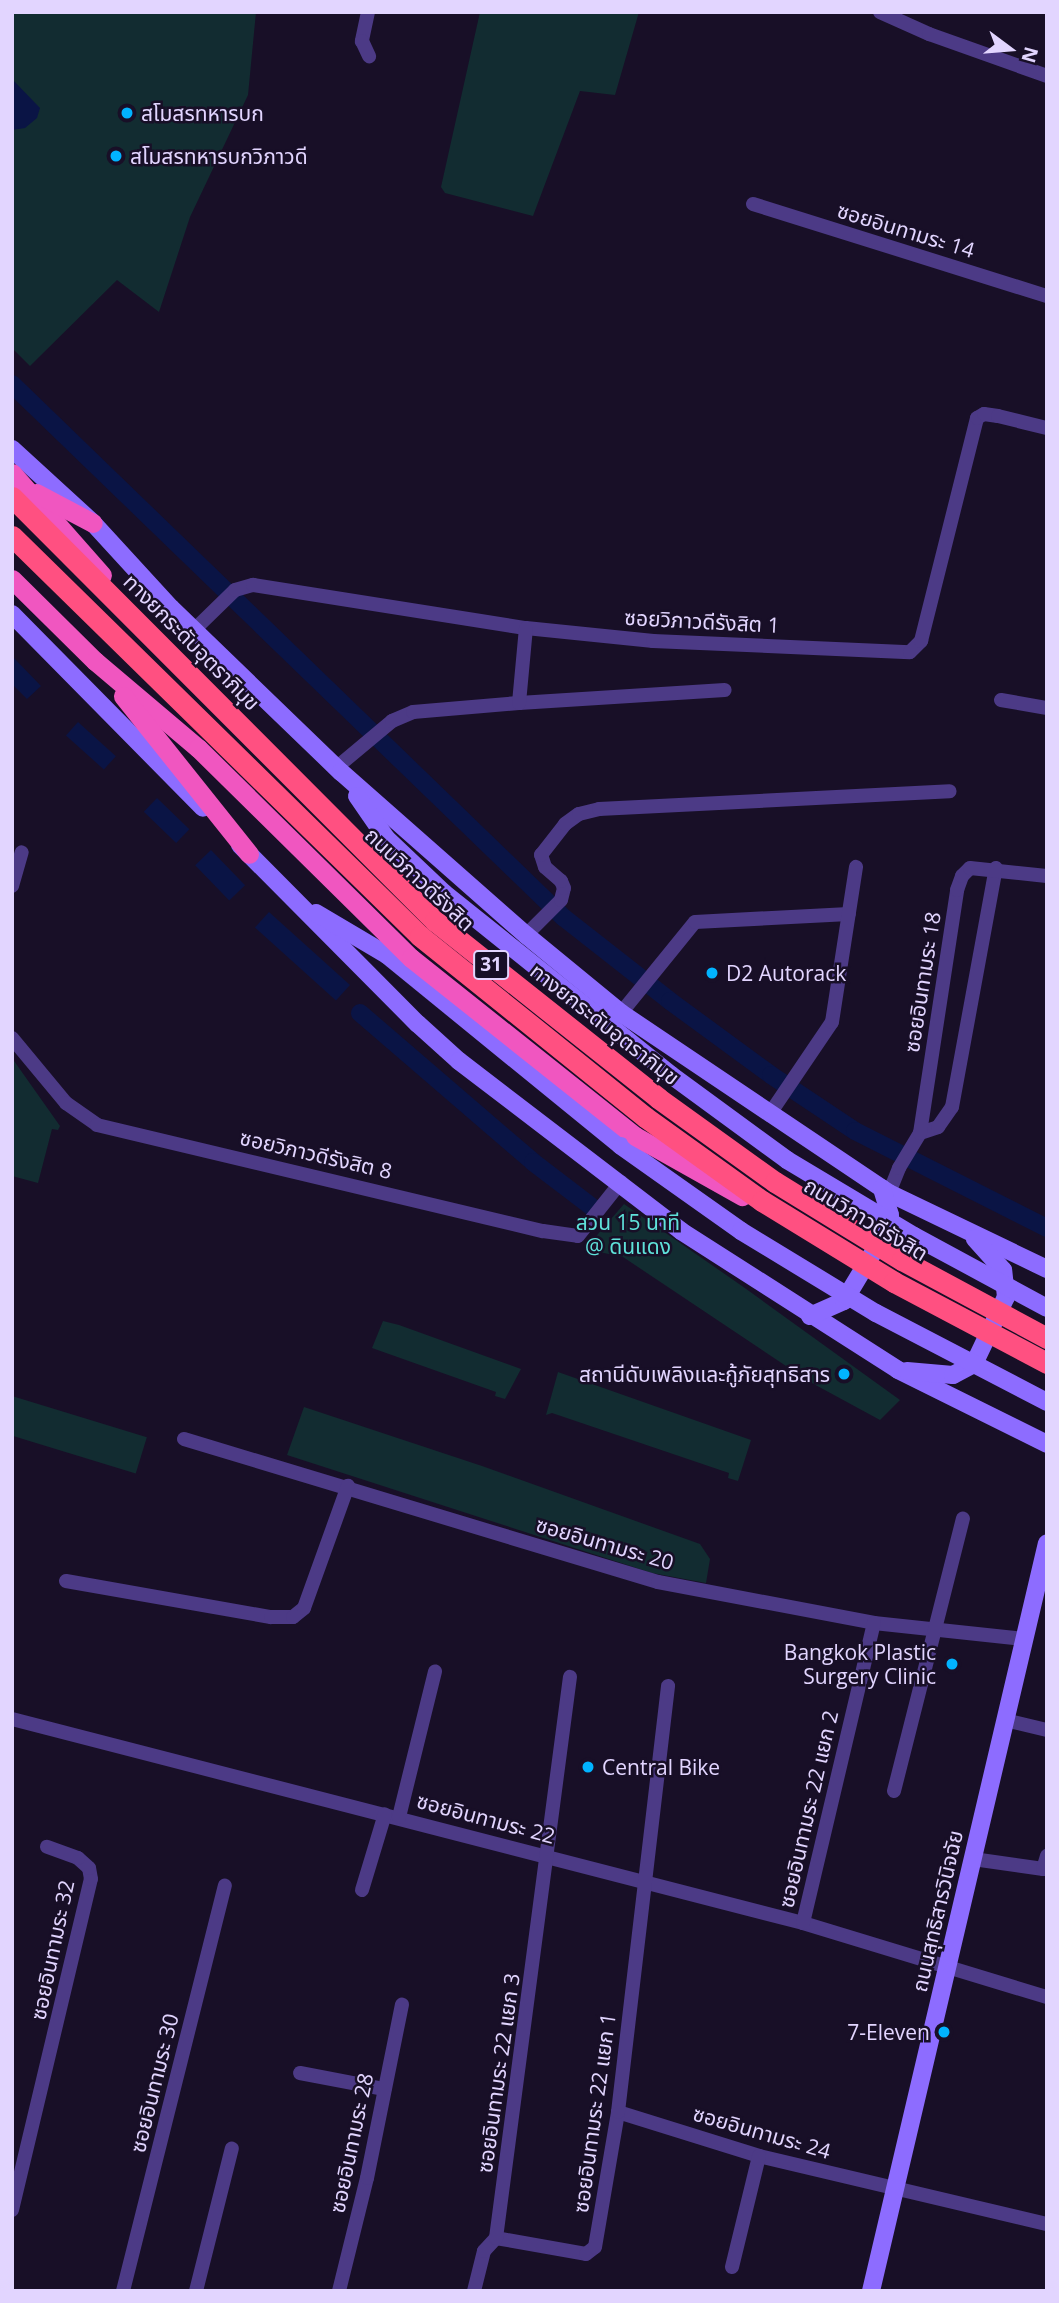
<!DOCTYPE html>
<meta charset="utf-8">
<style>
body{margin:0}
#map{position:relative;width:1059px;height:2303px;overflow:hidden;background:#180f27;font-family:"Open Sans","Noto Sans Thai",sans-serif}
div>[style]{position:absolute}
.green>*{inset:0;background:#122c31;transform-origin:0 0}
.water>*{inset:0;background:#0a1445;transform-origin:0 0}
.canal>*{height:18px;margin:-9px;padding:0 9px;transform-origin:9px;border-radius:9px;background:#0a1445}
.minor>*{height:14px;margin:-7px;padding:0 7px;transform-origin:7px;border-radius:7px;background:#4c3a86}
.secondary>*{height:18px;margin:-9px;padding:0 9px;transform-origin:9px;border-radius:9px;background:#8d6cff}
.trunk>*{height:19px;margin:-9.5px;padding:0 9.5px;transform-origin:9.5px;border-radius:9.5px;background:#f056c0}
.secondary-bridge>*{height:18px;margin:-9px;padding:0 9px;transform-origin:9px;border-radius:9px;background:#8d6cff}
.trunk-bridge>*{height:19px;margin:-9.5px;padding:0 9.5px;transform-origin:9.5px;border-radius:9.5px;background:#f056c0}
.motorway-bridge>*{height:21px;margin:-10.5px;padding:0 10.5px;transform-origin:10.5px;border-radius:10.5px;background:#ff5081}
.dots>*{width:19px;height:19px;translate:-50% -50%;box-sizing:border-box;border:4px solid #180f27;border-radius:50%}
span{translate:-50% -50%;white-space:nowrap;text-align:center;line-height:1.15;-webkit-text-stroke:5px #180f27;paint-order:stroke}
.shield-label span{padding:2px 5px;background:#180f27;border:2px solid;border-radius:5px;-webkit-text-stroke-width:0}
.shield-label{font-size:19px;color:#e2d5ff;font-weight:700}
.poi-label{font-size:21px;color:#e2d5ff}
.left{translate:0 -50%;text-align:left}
.right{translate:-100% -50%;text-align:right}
.street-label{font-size:21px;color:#e2d5ff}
.park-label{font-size:21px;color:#5fe1da}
.frame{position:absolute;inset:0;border:14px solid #e2d5ff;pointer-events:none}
.north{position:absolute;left:975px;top:14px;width:70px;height:70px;-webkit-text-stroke:5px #180f27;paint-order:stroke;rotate:106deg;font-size:19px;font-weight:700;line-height:28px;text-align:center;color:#e2d5ff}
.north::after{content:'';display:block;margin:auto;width:24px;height:32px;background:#e2d5ff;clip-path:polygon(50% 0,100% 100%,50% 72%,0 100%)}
</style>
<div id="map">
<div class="green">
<div style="clip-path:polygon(12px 12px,256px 12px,248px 95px,190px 217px,159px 312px,117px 280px,30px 366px,12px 348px)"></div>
<div style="clip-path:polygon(480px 12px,639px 12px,615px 95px,580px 91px,533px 216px,445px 193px,441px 187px)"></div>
<div style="clip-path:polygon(12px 1058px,60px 1126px,58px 1130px,52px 1129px,38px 1183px,12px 1176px)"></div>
<div style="clip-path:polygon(624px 1204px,742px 1286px,900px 1400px,880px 1420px,810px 1382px,623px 1257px,585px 1249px)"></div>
<div style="clip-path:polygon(383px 1321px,399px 1325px,521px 1369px,505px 1399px,495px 1396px,496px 1392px,372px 1348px)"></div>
<div style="clip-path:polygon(558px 1372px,751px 1440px,738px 1481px,728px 1478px,729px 1473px,552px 1413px,546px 1415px)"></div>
<div style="left:12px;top:1396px;width:141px;height:38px;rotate:17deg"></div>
<div style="clip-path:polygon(304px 1407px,482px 1466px,700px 1544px,710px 1559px,706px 1583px,652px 1573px,287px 1455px)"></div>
</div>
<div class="water">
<div style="clip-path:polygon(12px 79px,40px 108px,37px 118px,25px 128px,12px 130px)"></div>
<div style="clip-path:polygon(12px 656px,41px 686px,27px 699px,12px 684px)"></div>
<div style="left:78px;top:722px;width:51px;height:18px;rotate:42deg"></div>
<div style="left:157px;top:798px;width:45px;height:19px;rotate:44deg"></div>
<div style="left:211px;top:850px;width:49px;height:22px;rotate:46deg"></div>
<div style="left:269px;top:912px;width:109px;height:21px;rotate:42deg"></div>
</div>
<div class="canal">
<div style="left:12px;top:384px;width:767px;rotate:44.05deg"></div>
<div style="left:563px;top:917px;width:136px;rotate:38.1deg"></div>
<div style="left:670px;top:1001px;width:125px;rotate:36.2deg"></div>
<div style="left:771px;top:1075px;width:101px;rotate:33.7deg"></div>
<div style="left:855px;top:1131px;width:215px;rotate:26.8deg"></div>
<div style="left:360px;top:1013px;width:228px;rotate:40.7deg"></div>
<div style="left:533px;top:1162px;width:74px;rotate:37.3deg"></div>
</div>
<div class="minor">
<div style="left:368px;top:12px;width:30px;rotate:102deg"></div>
<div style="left:362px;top:41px;width:17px;rotate:65deg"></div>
<div style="left:880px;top:12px;width:54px;rotate:24.2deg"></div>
<div style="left:929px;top:34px;width:125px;rotate:19.6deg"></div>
<div style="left:753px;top:204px;width:308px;rotate:17.4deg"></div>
<div style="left:194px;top:630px;width:57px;rotate:-44.3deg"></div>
<div style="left:235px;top:590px;width:19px;rotate:-16deg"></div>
<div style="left:253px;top:585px;width:276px;rotate:9deg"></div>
<div style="left:526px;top:628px;width:128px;rotate:5.8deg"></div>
<div style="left:653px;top:641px;width:257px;rotate:2.5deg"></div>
<div style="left:910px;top:652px;width:16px;rotate:-45deg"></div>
<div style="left:921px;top:641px;width:230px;rotate:-75.9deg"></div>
<div style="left:977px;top:418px;width:8px;rotate:-30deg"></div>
<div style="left:984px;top:414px;width:14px;rotate:8deg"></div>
<div style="left:998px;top:416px;width:50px;rotate:13.8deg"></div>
<div style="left:1001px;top:700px;width:47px;rotate:9.9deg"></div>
<div style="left:519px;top:703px;width:206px;rotate:-3.6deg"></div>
<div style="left:337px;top:767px;width:72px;rotate:-39.9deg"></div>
<div style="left:392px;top:721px;width:23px;rotate:-23deg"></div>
<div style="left:413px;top:712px;width:106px;rotate:-4.9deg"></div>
<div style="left:519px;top:703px;width:75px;rotate:-84.7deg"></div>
<div style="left:12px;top:886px;width:35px;rotate:-74deg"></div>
<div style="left:526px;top:935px;width:49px;rotate:-45deg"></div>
<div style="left:561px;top:900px;width:12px;rotate:-76deg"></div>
<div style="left:564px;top:888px;width:8px;rotate:-113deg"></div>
<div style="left:561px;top:881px;width:21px;rotate:-139deg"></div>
<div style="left:545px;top:867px;width:13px;rotate:-108deg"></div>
<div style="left:541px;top:855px;width:39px;rotate:-52deg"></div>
<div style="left:565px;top:824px;width:17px;rotate:-36deg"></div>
<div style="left:579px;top:814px;width:21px;rotate:-14deg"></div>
<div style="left:599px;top:809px;width:351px;rotate:-2.9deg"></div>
<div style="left:621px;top:1013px;width:117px;rotate:-50.9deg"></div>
<div style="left:695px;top:922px;width:154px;rotate:-3deg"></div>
<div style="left:12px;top:1038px;width:85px;rotate:50.3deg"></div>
<div style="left:66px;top:1103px;width:38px;rotate:35deg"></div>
<div style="left:97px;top:1125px;width:458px;rotate:13.4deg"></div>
<div style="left:543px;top:1231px;width:35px;rotate:8deg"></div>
<div style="left:578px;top:1236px;width:69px;rotate:-51.5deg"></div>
<div style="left:769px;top:1115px;width:112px;rotate:-55.9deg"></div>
<div style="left:832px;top:1022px;width:157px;rotate:-81.2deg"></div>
<div style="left:920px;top:1133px;width:19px;rotate:-18deg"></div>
<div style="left:938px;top:1127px;width:24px;rotate:-55deg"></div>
<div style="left:952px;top:1107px;width:243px;rotate:-79.6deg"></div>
<div style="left:889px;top:1193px;width:27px;rotate:-68deg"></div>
<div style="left:899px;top:1168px;width:41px;rotate:-59deg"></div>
<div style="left:920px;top:1133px;width:246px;rotate:-81.3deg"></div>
<div style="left:957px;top:890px;width:15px;rotate:-70deg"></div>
<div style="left:962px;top:876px;width:11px;rotate:-45deg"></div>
<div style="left:970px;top:868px;width:77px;rotate:5.9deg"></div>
<div style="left:184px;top:1439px;width:495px;rotate:16.8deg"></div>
<div style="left:658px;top:1582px;width:220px;rotate:10.7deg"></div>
<div style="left:874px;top:1623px;width:151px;rotate:6.1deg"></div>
<div style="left:66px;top:1581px;width:208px;rotate:10deg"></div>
<div style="left:271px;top:1617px;width:22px"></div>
<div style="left:293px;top:1617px;width:14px;rotate:-39deg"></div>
<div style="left:304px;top:1608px;width:130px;rotate:-70.2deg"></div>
<div style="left:12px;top:1719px;width:817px;rotate:14.46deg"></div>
<div style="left:803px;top:1923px;width:255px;rotate:16.9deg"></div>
<div style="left:1005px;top:1720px;width:43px;rotate:13.4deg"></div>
<div style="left:894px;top:1791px;width:281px;rotate:-75.8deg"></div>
<div style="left:399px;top:1817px;width:150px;rotate:-76.1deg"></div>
<div style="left:973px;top:1859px;width:71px;rotate:8.1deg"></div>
<div style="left:1043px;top:1869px;width:14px;rotate:-73deg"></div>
<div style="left:362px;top:1890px;width:79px;rotate:-73.2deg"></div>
<div style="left:803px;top:1923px;width:308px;rotate:-76.7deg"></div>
<div style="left:300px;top:2073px;width:86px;rotate:10.8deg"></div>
<div style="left:618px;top:2112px;width:148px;rotate:17.3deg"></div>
<div style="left:759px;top:2156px;width:296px;rotate:13.3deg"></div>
<div style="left:12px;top:2210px;width:340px;rotate:-76.6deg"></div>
<div style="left:91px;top:1879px;width:11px;rotate:-100deg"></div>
<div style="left:89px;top:1868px;width:15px;rotate:-138deg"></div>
<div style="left:78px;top:1858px;width:33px;rotate:-160deg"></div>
<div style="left:496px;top:2238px;width:91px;rotate:10.1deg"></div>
<div style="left:586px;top:2254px;width:11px;rotate:-38deg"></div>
<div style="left:595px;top:2247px;width:137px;rotate:-80.3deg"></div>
<div style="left:618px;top:2112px;width:429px;rotate:-83.3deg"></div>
<div style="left:732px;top:2267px;width:114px;rotate:-76.3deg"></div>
<div style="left:123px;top:2291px;width:418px;rotate:-75.9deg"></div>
<div style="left:196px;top:2291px;width:147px;rotate:-75.9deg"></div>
<div style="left:339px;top:2291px;width:116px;rotate:-76.1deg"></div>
<div style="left:367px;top:2178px;width:177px;rotate:-78.6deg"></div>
<div style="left:474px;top:2291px;width:41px;rotate:-76deg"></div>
<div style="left:484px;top:2251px;width:18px;rotate:-47deg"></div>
<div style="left:496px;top:2238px;width:566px;rotate:-82.49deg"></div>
</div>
<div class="secondary">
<div style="left:12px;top:449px;width:110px;rotate:42.4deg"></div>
<div style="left:93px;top:523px;width:115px;rotate:47.5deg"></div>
<div style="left:171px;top:608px;width:236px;rotate:44deg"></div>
<div style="left:341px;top:772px;width:247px;rotate:41.4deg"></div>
<div style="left:526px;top:935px;width:123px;rotate:39.4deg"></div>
<div style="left:621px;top:1013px;width:323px;rotate:33.9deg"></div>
<div style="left:889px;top:1193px;width:175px;rotate:25.7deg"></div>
<div style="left:12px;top:614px;width:272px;rotate:45.4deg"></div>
<div style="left:357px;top:796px;width:51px;rotate:55.4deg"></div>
<div style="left:386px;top:838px;width:80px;rotate:43.5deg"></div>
<div style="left:444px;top:893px;width:291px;rotate:38.7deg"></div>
<div style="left:240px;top:845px;width:252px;rotate:45.2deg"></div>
<div style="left:418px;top:1024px;width:55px;rotate:42.1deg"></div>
<div style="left:459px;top:1061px;width:280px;rotate:37.4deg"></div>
<div style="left:681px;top:1231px;width:258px;rotate:32.6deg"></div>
<div style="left:898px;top:1370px;width:166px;rotate:26.4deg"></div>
<div style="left:316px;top:913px;width:82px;rotate:30.6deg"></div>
<div style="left:387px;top:955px;width:302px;rotate:39.2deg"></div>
<div style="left:810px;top:1316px;width:37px;rotate:-24deg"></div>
<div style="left:844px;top:1301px;width:87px;rotate:-59deg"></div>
<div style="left:889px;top:1226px;width:11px;rotate:-85deg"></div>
<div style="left:890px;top:1215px;width:28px;rotate:-107deg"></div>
<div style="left:907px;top:1371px;width:46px;rotate:5deg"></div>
<div style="left:953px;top:1375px;width:24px;rotate:-28deg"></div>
<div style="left:974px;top:1364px;width:74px;rotate:-64.5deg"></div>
<div style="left:1006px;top:1297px;width:27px;rotate:-96deg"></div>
<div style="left:1003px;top:1270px;width:42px;rotate:-132.1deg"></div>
<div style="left:871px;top:2291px;width:768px;rotate:-76.76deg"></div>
</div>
<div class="trunk">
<div style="left:12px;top:473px;width:136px;rotate:48.6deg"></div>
<div style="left:36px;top:493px;width:64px;rotate:27.8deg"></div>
<div style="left:12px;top:579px;width:117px;rotate:44.7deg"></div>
<div style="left:95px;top:661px;width:135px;rotate:40.2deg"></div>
<div style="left:198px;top:748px;width:299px;rotate:44.6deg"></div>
<div style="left:411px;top:958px;width:286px;rotate:38.5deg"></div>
<div style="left:123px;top:696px;width:202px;rotate:51.4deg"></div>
</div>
<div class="secondary-bridge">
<div style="left:671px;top:1075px;width:144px;rotate:36.2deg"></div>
<div style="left:787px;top:1160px;width:148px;rotate:30.9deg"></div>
<div style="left:914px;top:1236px;width:151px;rotate:28.4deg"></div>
<div style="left:621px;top:1146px;width:147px;rotate:35.3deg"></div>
<div style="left:741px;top:1231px;width:158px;rotate:31.3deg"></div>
<div style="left:876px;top:1313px;width:193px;rotate:27.5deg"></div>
</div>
<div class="trunk-bridge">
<div style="left:635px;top:1136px;width:123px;rotate:29.3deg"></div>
</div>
<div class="motorway-bridge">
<div style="left:12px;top:497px;width:599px;rotate:45.07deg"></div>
<div style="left:435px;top:921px;width:285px;rotate:38.4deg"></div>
<div style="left:658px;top:1098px;width:144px;rotate:35.7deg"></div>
<div style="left:775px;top:1182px;width:149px;rotate:31.6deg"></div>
<div style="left:902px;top:1260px;width:165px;rotate:28.3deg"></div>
<div style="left:12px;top:536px;width:571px;rotate:44.43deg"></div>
<div style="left:420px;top:936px;width:289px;rotate:38.8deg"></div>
<div style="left:645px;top:1117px;width:144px;rotate:35.7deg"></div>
<div style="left:762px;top:1201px;width:155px;rotate:31.5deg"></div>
<div style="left:894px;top:1282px;width:173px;rotate:27.9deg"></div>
</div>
<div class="dots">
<div style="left:127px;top:113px;background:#01b3ff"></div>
<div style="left:116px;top:156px;background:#01b3ff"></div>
<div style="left:712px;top:973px;background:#01b3ff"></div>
<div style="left:844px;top:1374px;background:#01b3ff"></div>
<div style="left:952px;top:1664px;background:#01b3ff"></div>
<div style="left:588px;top:1767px;background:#01b3ff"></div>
<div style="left:944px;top:2032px;background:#01b3ff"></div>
</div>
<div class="shield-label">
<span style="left:491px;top:965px">31</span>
</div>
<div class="poi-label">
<span class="left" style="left:141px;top:113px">สโมสรทหารบก</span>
<span class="left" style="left:130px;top:156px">สโมสรทหารบกวิภาวดี</span>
<span class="left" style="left:726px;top:973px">D2 Autorack</span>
<span class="right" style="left:830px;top:1374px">สถานีดับเพลิงและกู้ภัยสุทธิสาร</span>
<span class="right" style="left:936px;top:1664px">Bangkok Plastic<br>Surgery Clinic</span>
<span class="left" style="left:602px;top:1767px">Central Bike</span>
<span class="right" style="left:930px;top:2032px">7-Eleven</span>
</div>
<div class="street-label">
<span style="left:906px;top:230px;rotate:17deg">ซอยอินทามระ 14</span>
<span style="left:702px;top:621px;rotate:3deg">ซอยวิภาวดีรังสิต 1</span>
<span style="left:192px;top:642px;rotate:45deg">ทางยกระดับอุตราภิมุข</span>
<span style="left:420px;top:879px;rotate:43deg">ถนนวิภาวดีรังสิต</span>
<span style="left:922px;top:982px;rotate:-81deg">ซอยอินทามระ 18</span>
<span style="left:605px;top:1024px;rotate:38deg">ทางยกระดับอุตราภิมุข</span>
<span style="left:316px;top:1154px;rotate:13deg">ซอยวิภาวดีรังสิต 8</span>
<span style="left:866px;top:1219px;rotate:31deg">ถนนวิภาวดีรังสิต</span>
<span style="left:605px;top:1543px;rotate:16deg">ซอยอินทามระ 20</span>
<span style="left:808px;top:1809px;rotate:-77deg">ซอยอินทามระ 22 แยก 2</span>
<span style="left:486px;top:1818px;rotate:15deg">ซอยอินทามระ 22</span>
<span style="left:937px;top:1911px;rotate:-77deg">ถนนสุทธิสารวินิจฉัย</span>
<span style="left:52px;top:1950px;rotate:-78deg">ซอยอินทามระ 32</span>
<span style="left:498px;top:2073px;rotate:-82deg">ซอยอินทามระ 22 แยก 3</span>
<span style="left:154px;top:2083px;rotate:-76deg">ซอยอินทามระ 30</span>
<span style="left:594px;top:2113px;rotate:-82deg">ซอยอินทามระ 22 แยก 1</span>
<span style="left:762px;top:2132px;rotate:16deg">ซอยอินทามระ 24</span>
<span style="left:351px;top:2143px;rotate:-78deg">ซอยอินทามระ 28</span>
</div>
<div class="park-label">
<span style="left:628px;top:1234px">สวน 15 นาที<br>@ ดินแดง</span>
</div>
<div class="frame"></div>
<div class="north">N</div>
</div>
